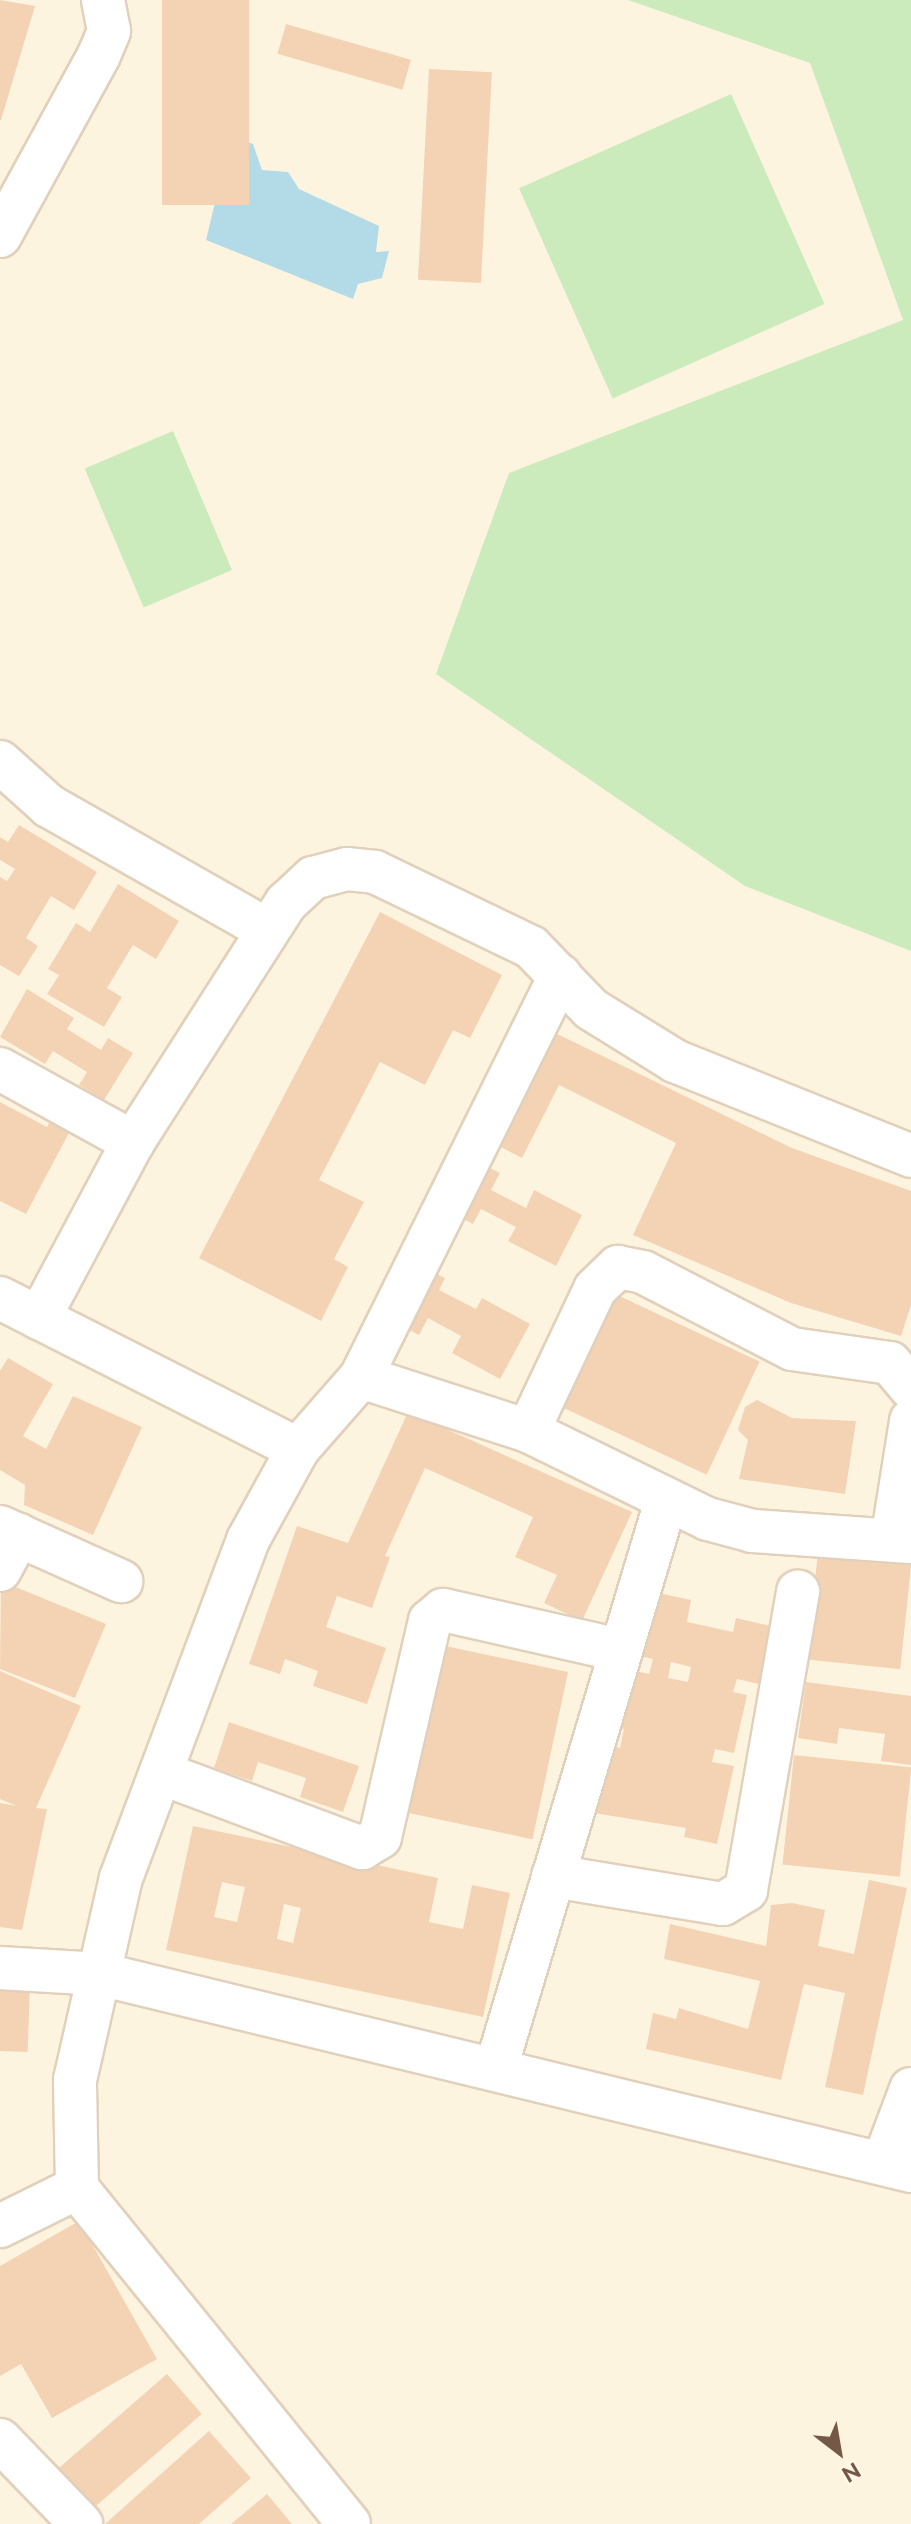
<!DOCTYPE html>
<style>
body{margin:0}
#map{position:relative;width:911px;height:2524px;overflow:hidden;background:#fdf4df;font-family:Raleway,sans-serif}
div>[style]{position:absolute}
.green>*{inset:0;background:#ccebbd;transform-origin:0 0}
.water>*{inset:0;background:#b3dbe7}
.building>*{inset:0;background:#f4d3b5;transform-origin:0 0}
.roads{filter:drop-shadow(2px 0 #e1d0bb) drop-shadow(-2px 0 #e1d0bb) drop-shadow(0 2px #e1d0bb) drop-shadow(0 -2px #e1d0bb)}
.minor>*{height:42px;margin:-21px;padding:0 21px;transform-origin:21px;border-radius:21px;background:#fff}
span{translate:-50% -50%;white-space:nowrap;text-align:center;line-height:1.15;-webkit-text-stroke:8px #fff7e6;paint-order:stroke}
.north{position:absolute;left:799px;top:2412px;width:80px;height:80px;-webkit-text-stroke:6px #fff7e6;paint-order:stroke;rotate:149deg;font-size:22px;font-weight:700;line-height:32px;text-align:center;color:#745a46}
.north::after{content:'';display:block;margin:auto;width:28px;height:36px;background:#745a46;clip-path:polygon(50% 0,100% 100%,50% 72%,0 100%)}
</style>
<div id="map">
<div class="green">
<div style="clip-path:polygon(628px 0,911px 0,911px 951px,745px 886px,436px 674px,509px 473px,903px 320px,810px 63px)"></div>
<div style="left:731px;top:94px;width:230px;height:232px;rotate:66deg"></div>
<div style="left:173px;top:431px;width:151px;height:96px;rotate:67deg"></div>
</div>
<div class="water">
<div style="clip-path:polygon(231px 136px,253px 144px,262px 170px,288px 172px,299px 189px,379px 226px,376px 252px,389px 251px,382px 278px,358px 284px,353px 299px,206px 240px)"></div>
</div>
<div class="building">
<div style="clip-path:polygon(0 0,35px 6px,1px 120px,0 120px)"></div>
<div style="left:162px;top:0;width:87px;height:205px"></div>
<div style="left:286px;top:24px;width:130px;height:31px;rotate:16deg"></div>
<div style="left:429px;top:69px;width:63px;height:211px;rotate:3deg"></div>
<div style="clip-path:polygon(19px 825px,97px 872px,74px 910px,51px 896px,26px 938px,38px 946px,19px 976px,0 965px,0 877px,7px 881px,15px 869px,0 860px,0 837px,8px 842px)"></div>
<div style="clip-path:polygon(118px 884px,179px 921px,156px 959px,133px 945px,107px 988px,122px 997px,104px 1027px,47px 994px,59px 975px,48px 969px,76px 923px,90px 932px)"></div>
<div style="clip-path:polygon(380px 912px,502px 975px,470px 1038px,453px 1030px,425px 1085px,380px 1062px,319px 1180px,364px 1202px,334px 1259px,348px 1267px,321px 1321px,199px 1258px)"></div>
<div style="clip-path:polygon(27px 989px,74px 1018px,67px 1029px,101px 1050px,108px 1038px,133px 1053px,104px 1100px,79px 1085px,87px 1072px,53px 1051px,45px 1064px,0 1037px)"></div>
<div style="clip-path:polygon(543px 1027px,792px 1148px,911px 1191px,911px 1305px,901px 1336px,791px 1303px,633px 1235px,676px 1143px,559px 1085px,522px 1158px,485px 1139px)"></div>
<div style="clip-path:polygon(0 1102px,47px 1127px,51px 1119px,71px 1129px,26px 1214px,0 1201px)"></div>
<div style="clip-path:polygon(475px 1161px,500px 1173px,491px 1190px,526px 1208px,534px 1190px,582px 1215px,556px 1266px,508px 1241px,516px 1227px,481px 1209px,473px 1224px,449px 1211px)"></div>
<div style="clip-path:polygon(423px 1267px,445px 1278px,439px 1290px,476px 1309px,482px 1298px,530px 1324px,500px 1379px,452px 1353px,461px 1336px,428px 1318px,419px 1335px,394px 1322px)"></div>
<div style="left:600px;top:1287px;width:176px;height:125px;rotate:25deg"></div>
<div style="clip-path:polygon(8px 1358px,53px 1384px,23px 1436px,46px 1449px,73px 1396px,142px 1427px,93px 1535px,24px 1505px,25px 1485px,0 1470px,0 1371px)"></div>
<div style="clip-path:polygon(757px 1400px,792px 1418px,856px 1421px,845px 1494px,739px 1479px,748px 1440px,738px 1430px,745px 1407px)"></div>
<div style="clip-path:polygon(408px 1412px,632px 1512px,582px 1621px,544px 1603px,557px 1575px,515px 1557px,533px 1517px,425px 1468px,385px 1556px,390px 1557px,372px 1608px,337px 1596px,326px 1627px,386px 1648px,367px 1704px,313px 1686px,318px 1671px,285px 1659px,280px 1674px,249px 1664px,297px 1526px,348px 1543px)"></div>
<div style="left:818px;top:1552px;width:94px;height:108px;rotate:6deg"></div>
<div style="clip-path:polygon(1px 1581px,106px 1624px,75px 1698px,0 1669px)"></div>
<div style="clip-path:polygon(evenodd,644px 1590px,691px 1600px,687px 1622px,733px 1632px,736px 1618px,775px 1627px,763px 1685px,737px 1679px,733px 1692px,747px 1695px,734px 1753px,715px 1749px,712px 1762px,734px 1766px,717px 1844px,684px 1837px,686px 1828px,594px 1813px,608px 1745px,620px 1748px,624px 1729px,614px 1727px,626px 1669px,649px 1674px,653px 1659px,630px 1654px,644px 1590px,671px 1662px,691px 1667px,688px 1682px,668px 1678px,671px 1662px)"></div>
<div style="left:436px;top:1644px;width:135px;height:171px;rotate:12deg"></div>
<div style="clip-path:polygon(0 1671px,81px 1706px,36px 1808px,47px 1809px,22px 1930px,0 1927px,0 1803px,17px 1806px,0 1799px)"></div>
<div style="clip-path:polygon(806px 1682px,911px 1696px,911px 1765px,881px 1761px,885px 1734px,839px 1728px,837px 1744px,798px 1738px)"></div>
<div style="clip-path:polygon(229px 1722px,359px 1766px,343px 1812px,300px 1797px,306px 1778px,258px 1762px,252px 1781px,214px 1768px)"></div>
<div style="left:794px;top:1755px;width:118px;height:110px;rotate:6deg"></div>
<div style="clip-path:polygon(evenodd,193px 1826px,438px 1878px,429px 1922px,463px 1929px,472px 1885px,510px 1893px,483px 2017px,166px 1950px,193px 1826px,222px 1882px,245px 1887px,237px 1922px,214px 1917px,222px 1882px,193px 1826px,284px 1904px,301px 1908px,293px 1943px,277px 1939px,284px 1904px)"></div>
<div style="clip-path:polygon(869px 1880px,907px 1888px,863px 2095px,825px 2087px,845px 1993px,804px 1984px,781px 2080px,646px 2049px,653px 2013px,676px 2019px,679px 2008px,748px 2029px,760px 1981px,664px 1959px,670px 1924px,766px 1946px,771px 1905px,792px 1903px,825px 1910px,818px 1946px,854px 1954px)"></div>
<div style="left:0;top:1984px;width:30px;height:67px;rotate:2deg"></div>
<div style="clip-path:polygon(79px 2221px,157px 2359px,52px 2418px,21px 2364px,0 2376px,0 2266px)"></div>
<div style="left:167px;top:2374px;width:53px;height:152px;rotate:49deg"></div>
<div style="clip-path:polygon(209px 2431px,251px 2478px,199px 2524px,105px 2524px)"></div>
<div style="clip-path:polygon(267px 2494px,292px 2524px,231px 2524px)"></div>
</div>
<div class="roads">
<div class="minor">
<div style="left:0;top:236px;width:206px;rotate:-61.3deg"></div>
<div style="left:99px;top:55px;width:26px;rotate:-67deg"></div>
<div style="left:109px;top:31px;width:32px;rotate:-101deg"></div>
<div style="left:0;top:762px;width:66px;rotate:41.9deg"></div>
<div style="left:49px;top:806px;width:251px;rotate:29.6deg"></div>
<div style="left:0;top:1069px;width:152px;rotate:28.8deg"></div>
<div style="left:0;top:1298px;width:334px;rotate:26.9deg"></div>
<div style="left:39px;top:1318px;width:200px;rotate:-61.9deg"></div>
<div style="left:133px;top:1142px;width:284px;rotate:-57.4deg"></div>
<div style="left:286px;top:903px;width:37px;rotate:-43deg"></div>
<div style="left:313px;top:878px;width:35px;rotate:-15deg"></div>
<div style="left:347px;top:869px;width:28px;rotate:6deg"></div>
<div style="left:375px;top:872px;width:173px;rotate:25.7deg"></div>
<div style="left:531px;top:947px;width:86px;rotate:45.9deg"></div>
<div style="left:591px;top:1009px;width:99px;rotate:31.8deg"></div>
<div style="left:675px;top:1061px;width:254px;rotate:21.9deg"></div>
<div style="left:361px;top:1377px;width:176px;rotate:17.9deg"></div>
<div style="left:528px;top:1431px;width:200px;rotate:26.1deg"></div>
<div style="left:708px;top:1519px;width:47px;rotate:14.9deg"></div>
<div style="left:753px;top:1531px;width:158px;rotate:4deg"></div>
<div style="left:528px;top:1431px;width:157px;rotate:-64.7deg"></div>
<div style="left:595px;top:1289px;width:32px;rotate:-44deg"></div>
<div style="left:618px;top:1267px;width:25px;rotate:11deg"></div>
<div style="left:643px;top:1272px;width:168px;rotate:27.3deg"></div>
<div style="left:792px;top:1349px;width:99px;rotate:8.1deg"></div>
<div style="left:890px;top:1363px;width:33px;rotate:50deg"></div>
<div style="left:0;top:1527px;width:133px;rotate:24.1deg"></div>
<div style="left:892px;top:1540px;width:121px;rotate:-80.9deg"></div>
<div style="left:0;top:1570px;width:40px;rotate:-62deg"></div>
<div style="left:161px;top:1773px;width:215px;rotate:20.5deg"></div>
<div style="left:362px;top:1848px;width:21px;rotate:-31deg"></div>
<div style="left:380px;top:1837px;width:222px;rotate:-77deg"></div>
<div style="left:430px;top:1621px;width:17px;rotate:-40deg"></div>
<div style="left:443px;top:1610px;width:180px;rotate:12.8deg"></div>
<div style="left:553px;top:1876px;width:172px;rotate:9.4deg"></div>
<div style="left:723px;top:1904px;width:27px;rotate:-31deg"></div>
<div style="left:746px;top:1890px;width:303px;rotate:-80.1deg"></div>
<div style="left:0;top:1968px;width:100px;rotate:3.4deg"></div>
<div style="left:100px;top:1974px;width:835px;rotate:13.65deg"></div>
<div style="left:496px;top:2068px;width:592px;rotate:-73.31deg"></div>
<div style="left:884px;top:2161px;width:77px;rotate:-69.4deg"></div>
<div style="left:0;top:2226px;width:86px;rotate:-26.3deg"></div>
<div style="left:0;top:2440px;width:117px;rotate:46deg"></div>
<div style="left:349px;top:2524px;width:432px;rotate:-129deg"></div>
<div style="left:77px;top:2188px;width:108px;rotate:-91.1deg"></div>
<div style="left:75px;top:2080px;width:207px;rotate:-77.2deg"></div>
<div style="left:121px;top:1878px;width:361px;rotate:-69.4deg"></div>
<div style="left:248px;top:1540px;width:104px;rotate:-61.2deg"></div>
<div style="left:298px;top:1449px;width:96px;rotate:-48.8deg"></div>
<div style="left:361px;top:1377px;width:448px;rotate:-63.6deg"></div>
</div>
</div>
<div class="north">N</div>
</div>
